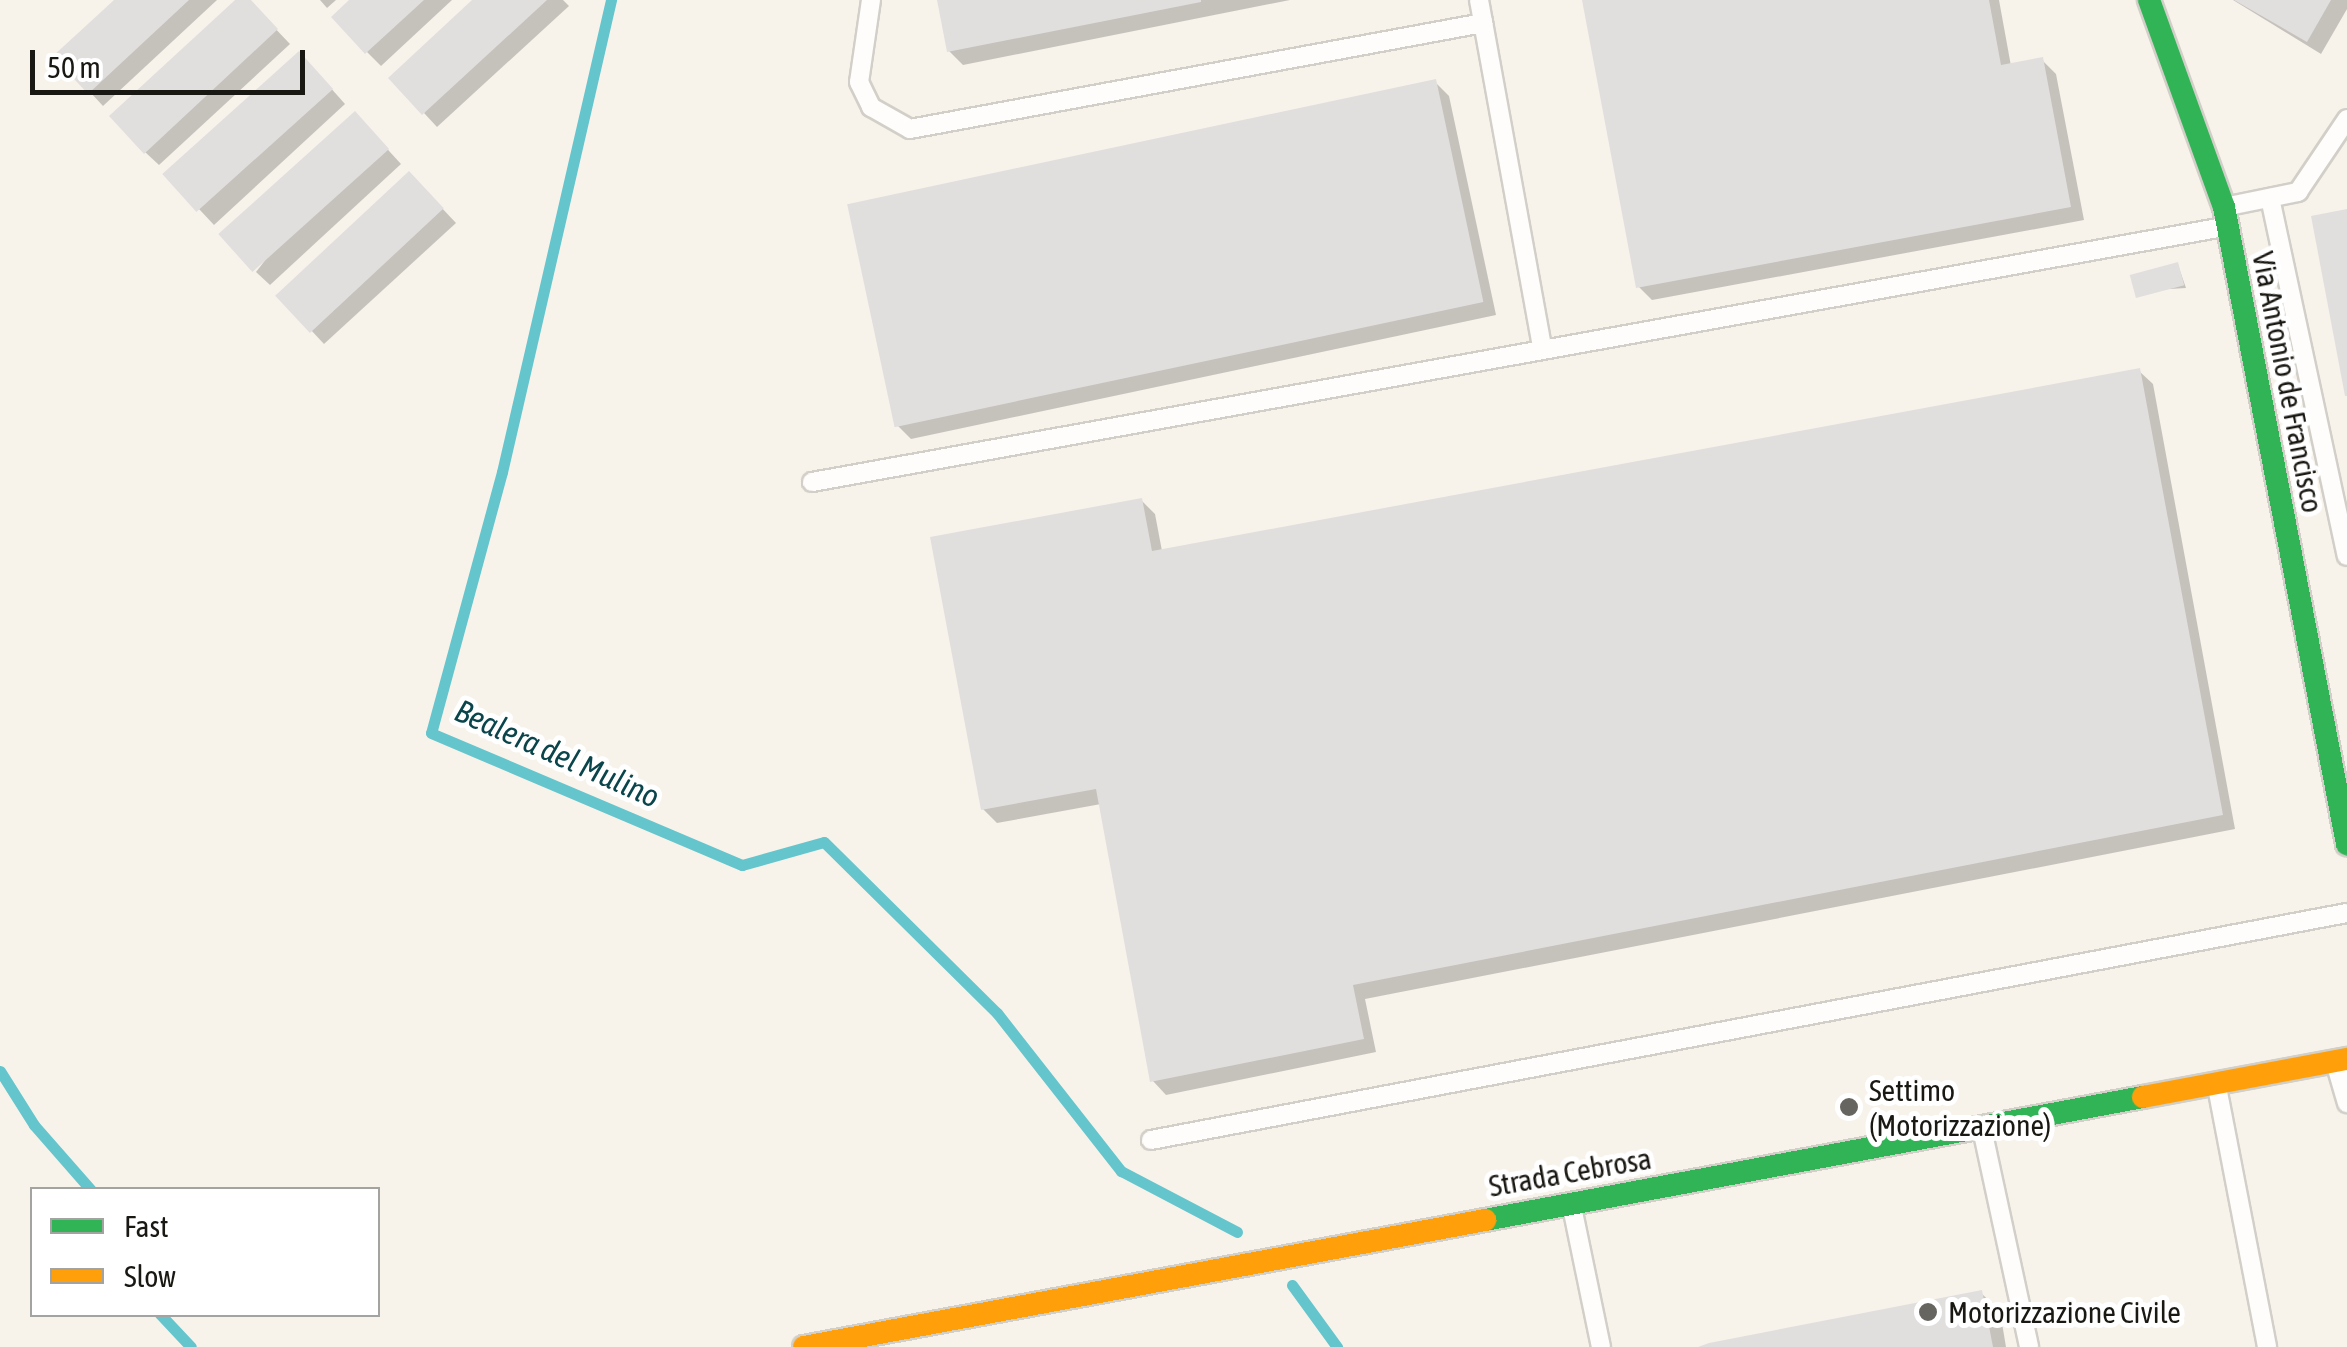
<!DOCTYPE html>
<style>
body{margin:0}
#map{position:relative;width:2347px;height:1347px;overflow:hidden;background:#f7f3eb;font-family:"Asap Condensed",sans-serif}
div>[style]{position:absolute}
.shadow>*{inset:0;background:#0003}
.stream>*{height:11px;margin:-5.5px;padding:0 5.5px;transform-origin:5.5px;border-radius:5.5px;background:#65c5cd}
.building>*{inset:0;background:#e1dede;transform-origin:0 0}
.roads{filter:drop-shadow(2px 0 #d2cfc8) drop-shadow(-2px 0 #d2cfc8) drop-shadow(0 2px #d2cfc8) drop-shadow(0 -2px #d2cfc8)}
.lane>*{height:18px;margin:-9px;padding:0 9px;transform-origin:9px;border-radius:9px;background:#fefdfc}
.fast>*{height:22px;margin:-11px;padding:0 11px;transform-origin:11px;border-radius:11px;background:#30b455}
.slow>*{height:22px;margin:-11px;padding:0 11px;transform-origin:11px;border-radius:11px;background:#ff9f0a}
.dots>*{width:28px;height:28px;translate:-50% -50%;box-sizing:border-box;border:5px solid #fff;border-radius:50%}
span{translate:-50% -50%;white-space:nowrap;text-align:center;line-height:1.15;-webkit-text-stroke:10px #fff;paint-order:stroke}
.street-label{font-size:30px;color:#1a1813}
.poi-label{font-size:30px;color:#1a1813}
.left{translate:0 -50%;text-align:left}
.water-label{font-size:32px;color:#0b454c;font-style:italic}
.legend{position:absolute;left:30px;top:1187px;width:350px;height:130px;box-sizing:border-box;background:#fff;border:2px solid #a3a3a1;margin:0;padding:12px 18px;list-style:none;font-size:30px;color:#1a1813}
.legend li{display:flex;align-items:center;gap:20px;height:50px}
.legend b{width:50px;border:2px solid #a3a3a1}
.scale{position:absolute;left:30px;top:50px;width:275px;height:45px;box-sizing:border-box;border:5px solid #1a1813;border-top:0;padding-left:12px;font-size:30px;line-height:35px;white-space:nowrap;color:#1a1813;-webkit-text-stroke:8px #fff;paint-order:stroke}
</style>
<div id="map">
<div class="shadow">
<div style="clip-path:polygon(118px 0,217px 0,103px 106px,90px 92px)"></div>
<div style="clip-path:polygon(239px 0,248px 0,290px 44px,159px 165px,145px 152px)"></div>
<div style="clip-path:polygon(320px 0,336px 0,327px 8px)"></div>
<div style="clip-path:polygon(352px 0,452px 0,381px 66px,367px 52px)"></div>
<div style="clip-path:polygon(476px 0,563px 0,569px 6px,437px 127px,424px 113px)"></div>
<div style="clip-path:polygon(940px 0,1290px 0,963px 65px,949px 51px)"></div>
<div style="clip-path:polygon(1585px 0,1999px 0,2011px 66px,2042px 60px,2056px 74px,2084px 220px,1652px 300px,1638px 286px)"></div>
<div style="clip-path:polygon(2233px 0,2347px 0,2347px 9px,2321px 54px)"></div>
<div style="clip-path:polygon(313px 68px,345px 104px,214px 225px,168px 176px)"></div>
<div style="clip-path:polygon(1435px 82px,1449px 96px,1496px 315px,911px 439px,897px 425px)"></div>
<div style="clip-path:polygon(368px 128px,401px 164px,270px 285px,256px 272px)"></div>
<div style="clip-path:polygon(423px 188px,456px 223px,324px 344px,278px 295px)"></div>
<div style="clip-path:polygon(2178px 265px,2186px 288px,2136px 291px)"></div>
<div style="clip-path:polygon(2139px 371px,2153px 384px,2235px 829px,1365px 999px,1376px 1052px,1166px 1095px,1153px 1081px,1101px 804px,997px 823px,983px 809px,1141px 500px,1155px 514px,1162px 551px)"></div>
<div style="clip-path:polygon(1981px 1293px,2000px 1311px,2006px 1347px,1702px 1347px)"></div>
</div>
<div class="stream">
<div style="left:611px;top:0;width:484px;rotate:103deg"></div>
<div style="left:502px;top:472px;width:270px;rotate:105.2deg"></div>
<div style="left:431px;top:733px;width:338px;rotate:23deg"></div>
<div style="left:742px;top:865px;width:85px;rotate:-15.7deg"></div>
<div style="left:824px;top:842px;width:243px;rotate:44.7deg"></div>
<div style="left:997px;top:1013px;width:201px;rotate:51.9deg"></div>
<div style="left:1121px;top:1171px;width:131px;rotate:27.7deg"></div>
<div style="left:0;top:1071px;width:64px;rotate:57.8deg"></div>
<div style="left:34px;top:1125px;width:86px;rotate:48.8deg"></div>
<div style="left:1292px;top:1285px;width:77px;rotate:54deg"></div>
<div style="left:160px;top:1314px;width:45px;rotate:46.8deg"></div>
</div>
<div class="building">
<div style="clip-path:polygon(114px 0,189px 0,88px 94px,53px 56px)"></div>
<div style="clip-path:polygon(235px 0,251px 0,278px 29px,144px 154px,109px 116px)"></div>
<div style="clip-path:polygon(349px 0,424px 0,365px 54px,331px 17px)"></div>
<div style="clip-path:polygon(472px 0,547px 0,422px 115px,388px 78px)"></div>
<div style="clip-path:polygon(937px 0,1201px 0,1201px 2px,947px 52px)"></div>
<div style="clip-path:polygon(1582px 0,1989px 0,2001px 65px,2043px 57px,2071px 207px,1636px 288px)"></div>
<div style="clip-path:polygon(2234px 0,2331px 0,2307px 42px)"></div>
<div style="left:299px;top:51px;width:51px;height:184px;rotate:48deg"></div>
<div style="left:1436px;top:79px;width:228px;height:602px;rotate:78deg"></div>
<div style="left:355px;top:111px;width:51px;height:184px;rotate:48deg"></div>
<div style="left:409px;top:171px;width:51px;height:183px;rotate:47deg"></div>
<div style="clip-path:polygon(2347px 209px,2347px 396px,2345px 396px,2311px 216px)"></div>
<div style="left:2178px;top:262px;width:24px;height:50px;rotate:75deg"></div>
<div style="clip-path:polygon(2140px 368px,2223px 815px,1353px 985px,1364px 1039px,1150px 1082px,1096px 789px,981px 810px,930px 537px,1142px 498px,1152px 551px)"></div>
<div style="clip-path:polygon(1982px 1290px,1993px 1347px,1698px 1347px,1709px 1343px)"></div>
</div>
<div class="roads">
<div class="lane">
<div style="left:871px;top:0;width:83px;rotate:98.3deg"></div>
<div style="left:859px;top:82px;width:28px;rotate:64deg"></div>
<div style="left:871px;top:107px;width:45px;rotate:29.4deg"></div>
<div style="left:910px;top:129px;width:583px;rotate:-10.48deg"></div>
<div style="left:1479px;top:0;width:352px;rotate:79.7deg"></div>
<div style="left:2270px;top:198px;width:366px;rotate:77.9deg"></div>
<div style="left:2224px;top:207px;width:76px;rotate:-11.5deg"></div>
<div style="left:2298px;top:192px;width:88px;rotate:-56.1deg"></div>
<div style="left:812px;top:482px;width:1435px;rotate:-10.24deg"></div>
<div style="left:2335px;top:1062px;width:43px;rotate:73.7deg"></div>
<div style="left:2217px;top:1087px;width:265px;rotate:79.1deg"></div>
<div style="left:1982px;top:1129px;width:223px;rotate:77.8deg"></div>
<div style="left:1151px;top:1140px;width:1217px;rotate:-10.75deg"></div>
<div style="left:1572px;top:1207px;width:143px;rotate:78.3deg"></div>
</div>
<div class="fast">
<div style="left:2149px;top:0;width:220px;rotate:70.1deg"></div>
<div style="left:2224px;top:207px;width:649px;rotate:79.07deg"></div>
<div style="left:1485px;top:1220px;width:669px;rotate:-10.59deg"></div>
</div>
<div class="slow">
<div style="left:2143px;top:1097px;width:208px;rotate:-10.6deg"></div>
<div style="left:804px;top:1347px;width:693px;rotate:-10.56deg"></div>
</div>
</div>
<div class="dots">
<div style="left:1849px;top:1107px;background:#67655f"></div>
<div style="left:1928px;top:1312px;background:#67655f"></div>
</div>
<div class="street-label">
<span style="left:2288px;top:382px;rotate:79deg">Via Antonio de Francisco</span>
<span style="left:1570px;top:1172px;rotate:-10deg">Strada Cebrosa</span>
</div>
<div class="poi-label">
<span class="left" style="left:1869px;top:1107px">Settimo<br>(Motorizzazione)</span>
<span class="left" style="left:1948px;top:1312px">Motorizzazione Civile</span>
</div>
<div class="water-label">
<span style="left:557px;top:754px;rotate:24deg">Bealera del Mulino</span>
</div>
<ul class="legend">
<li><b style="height:12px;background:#30b455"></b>Fast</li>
<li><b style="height:12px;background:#ff9f0a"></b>Slow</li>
</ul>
<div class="scale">50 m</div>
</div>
